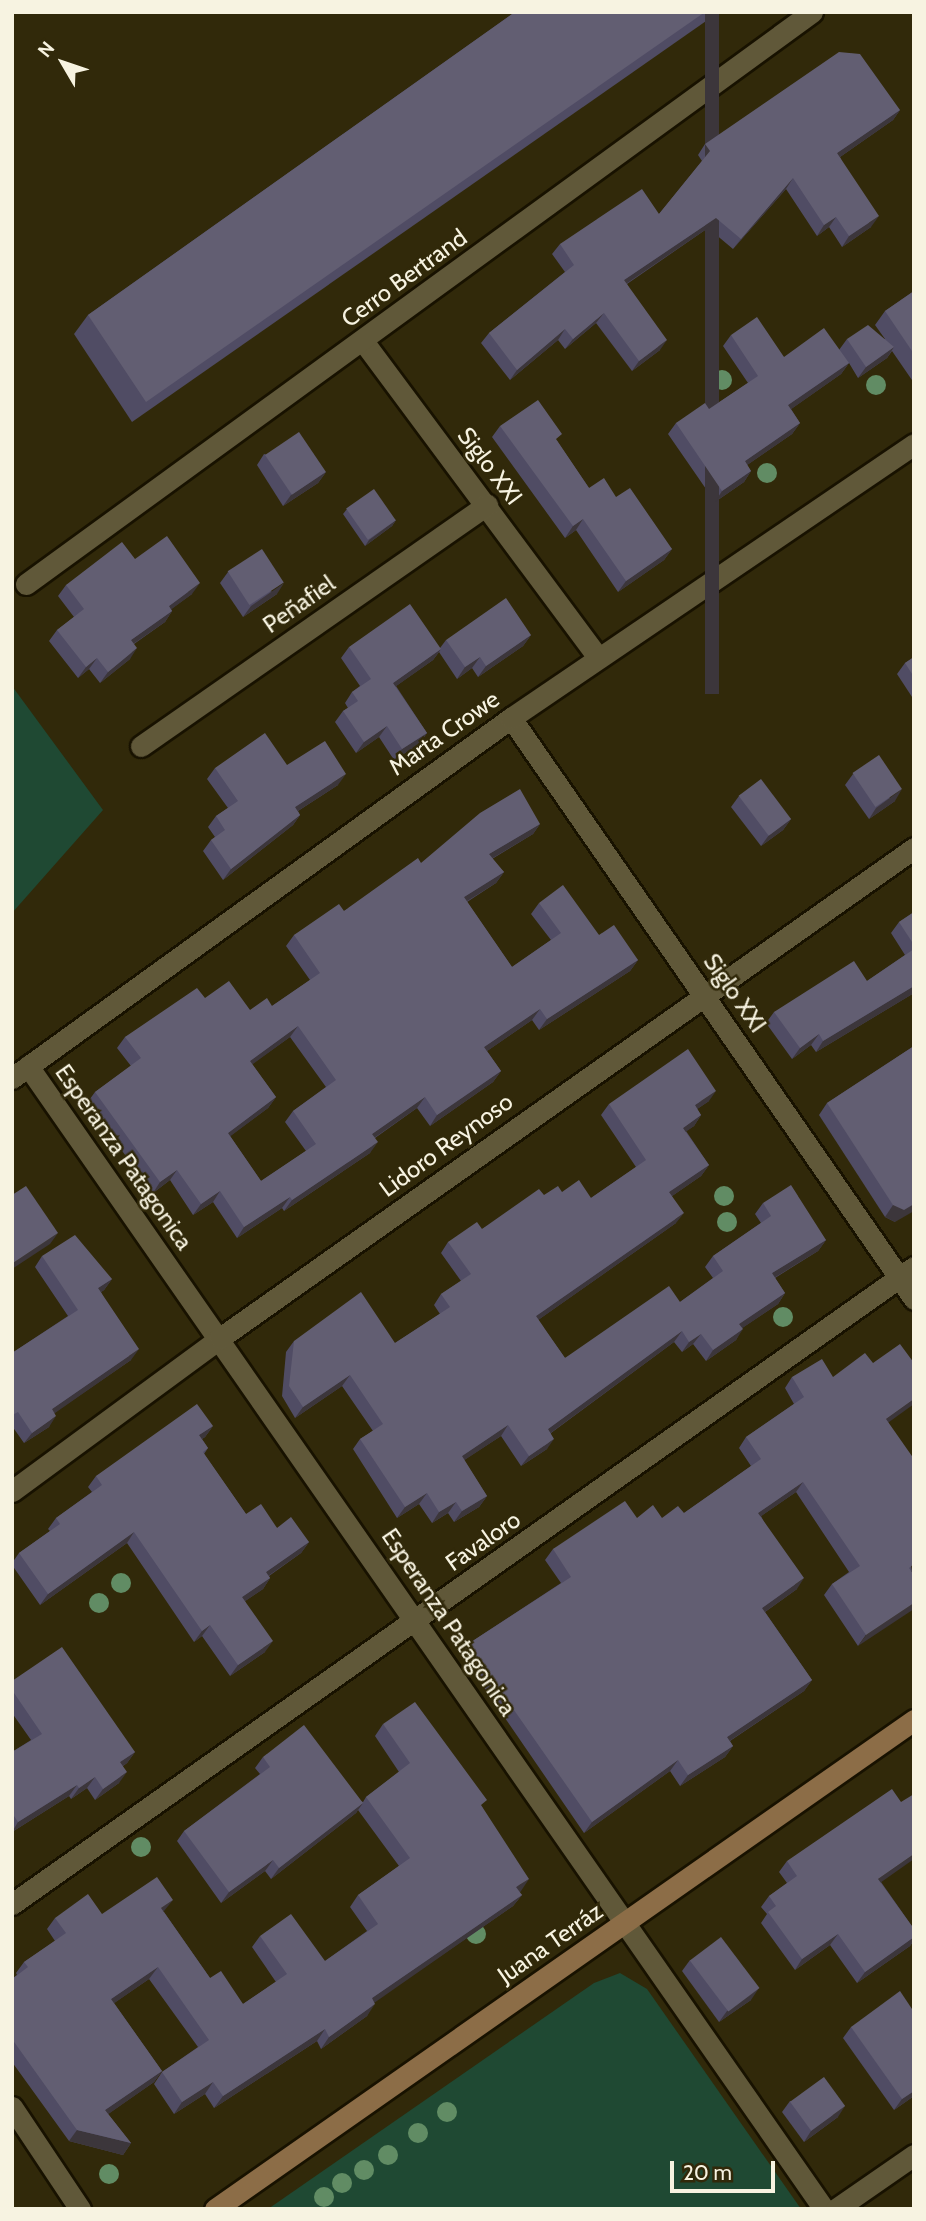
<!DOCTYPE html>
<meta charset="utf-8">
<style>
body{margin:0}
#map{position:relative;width:926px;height:2221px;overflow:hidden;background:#31290a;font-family:Cabin,sans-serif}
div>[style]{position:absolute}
.green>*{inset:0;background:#1f4933}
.roads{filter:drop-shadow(2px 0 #181200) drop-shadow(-2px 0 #181200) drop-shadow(0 2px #181200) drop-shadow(0 -2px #181200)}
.street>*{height:21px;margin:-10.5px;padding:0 10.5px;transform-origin:10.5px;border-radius:10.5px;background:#605839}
.secondary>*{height:21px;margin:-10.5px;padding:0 10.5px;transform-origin:10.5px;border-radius:10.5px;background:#8c6d47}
.trees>*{width:20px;height:20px;margin:-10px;border-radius:50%;background:#618c64}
.wall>*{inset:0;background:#504c64}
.shaded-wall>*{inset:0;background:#3c363b;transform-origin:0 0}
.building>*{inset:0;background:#625e72;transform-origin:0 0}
span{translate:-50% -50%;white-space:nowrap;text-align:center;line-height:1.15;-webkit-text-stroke:5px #31290a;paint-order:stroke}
.street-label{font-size:24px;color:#f7f3e1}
.frame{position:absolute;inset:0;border:14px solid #f7f3e1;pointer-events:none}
.north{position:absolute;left:28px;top:28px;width:70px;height:70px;-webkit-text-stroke:5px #31290a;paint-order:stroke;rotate:309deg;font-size:19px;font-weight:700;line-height:28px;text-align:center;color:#f7f3e1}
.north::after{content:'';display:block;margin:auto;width:24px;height:32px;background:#f7f3e1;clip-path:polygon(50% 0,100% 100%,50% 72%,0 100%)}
.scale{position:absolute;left:670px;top:2161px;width:105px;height:32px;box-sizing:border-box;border:4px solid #f7f3e1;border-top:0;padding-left:9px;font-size:21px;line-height:24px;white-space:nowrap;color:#f7f3e1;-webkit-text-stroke:5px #31290a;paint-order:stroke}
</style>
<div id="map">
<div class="green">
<div style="clip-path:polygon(12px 686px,103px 810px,12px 913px)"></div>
<div style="clip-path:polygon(620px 1973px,647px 1989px,801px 2209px,268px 2209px,594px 1983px)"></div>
</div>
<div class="roads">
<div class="street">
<div style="left:363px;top:341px;width:394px;rotate:53.4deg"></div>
<div style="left:26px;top:584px;width:972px;rotate:-36.04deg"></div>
<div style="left:511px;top:718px;width:707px;rotate:55.25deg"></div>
<div style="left:141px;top:746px;width:422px;rotate:-34.9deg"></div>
<div style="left:28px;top:1066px;width:1393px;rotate:55.15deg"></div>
<div style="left:12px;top:1078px;width:615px;rotate:-35.81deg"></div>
<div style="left:511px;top:718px;width:487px;rotate:-34.2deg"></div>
<div style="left:12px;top:1491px;width:258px;rotate:-36.3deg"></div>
<div style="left:220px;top:1338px;width:850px;rotate:-35.22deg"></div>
<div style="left:12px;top:1904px;width:1104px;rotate:-35.23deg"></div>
<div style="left:12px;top:2107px;width:123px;rotate:56.3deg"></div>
<div style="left:836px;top:2209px;width:95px;rotate:-34.7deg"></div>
</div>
<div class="secondary">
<div style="left:215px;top:2209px;width:853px;rotate:-34.98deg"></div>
</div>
</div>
<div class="trees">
<div style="left:722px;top:380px"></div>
<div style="left:876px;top:385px"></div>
<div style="left:767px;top:473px"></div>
<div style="left:724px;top:1196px"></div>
<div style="left:727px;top:1222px"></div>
<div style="left:783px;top:1317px"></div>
<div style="left:121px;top:1583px"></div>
<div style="left:99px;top:1603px"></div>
<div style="left:141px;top:1847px"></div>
<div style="left:476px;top:1934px"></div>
<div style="left:447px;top:2112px"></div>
<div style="left:418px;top:2133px"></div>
<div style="left:388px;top:2155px"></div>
<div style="left:364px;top:2170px"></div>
<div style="left:109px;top:2174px"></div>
<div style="left:342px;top:2183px"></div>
<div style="left:324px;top:2197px"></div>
</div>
<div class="wall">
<div style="clip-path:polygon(515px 12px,719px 12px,132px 422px,74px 334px,88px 315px)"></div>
<div style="clip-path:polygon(900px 110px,893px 120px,840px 157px,871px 227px,842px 247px,829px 227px,817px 236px,786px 189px,733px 249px,708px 228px,627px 284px,660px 350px,632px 371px,596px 323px,565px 349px,558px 340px,510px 380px,481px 343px,489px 333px,565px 272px,552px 254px,560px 244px,659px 214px,702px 161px,698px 155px,705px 144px)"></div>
<div style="clip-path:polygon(914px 291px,914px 383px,892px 351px,887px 358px,858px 378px,849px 363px,841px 374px,791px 409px,800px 423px,792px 434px,747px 465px,751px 471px,744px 482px,715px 502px,668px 434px,676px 423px,709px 409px,748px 383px,723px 346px,731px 335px,784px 357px,839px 350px,847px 339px,885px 339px,875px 325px,885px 311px)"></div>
<div style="clip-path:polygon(500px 426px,557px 441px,589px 488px,616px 497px,672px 549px,664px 560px,618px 592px,576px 530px,565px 538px,492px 437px)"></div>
<div style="clip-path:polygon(264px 454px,326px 472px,318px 483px,283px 506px,257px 465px)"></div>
<div style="clip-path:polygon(347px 509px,396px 520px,392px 526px,365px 546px,343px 514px)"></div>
<div style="clip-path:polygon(135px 559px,192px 594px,171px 609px,172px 611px,165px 622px,134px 644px,130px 659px,100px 683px,89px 669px,78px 678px,49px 641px,57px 630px,74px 617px,58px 596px,66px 585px)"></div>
<div style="clip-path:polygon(228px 572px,277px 594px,243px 617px,220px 583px)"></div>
<div style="clip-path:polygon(531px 635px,523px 646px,478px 677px,472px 668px,457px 679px,439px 652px,433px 660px,396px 686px,427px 733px,419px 744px,394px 760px,379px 737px,356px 753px,335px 722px,343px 711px,348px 708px,345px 703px,352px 692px,360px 686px,341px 658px,349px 647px,440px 648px,446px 640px)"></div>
<div style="clip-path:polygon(914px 657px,914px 700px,897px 674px,905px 663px)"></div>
<div style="clip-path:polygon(287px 765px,338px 785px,298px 811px,300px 815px,293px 825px,223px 880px,203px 851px,211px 840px,215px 837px,208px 827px,216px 816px,228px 808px,207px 779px,215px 768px)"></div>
<div style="clip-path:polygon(853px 774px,895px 801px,869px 819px,845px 785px)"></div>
<div style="clip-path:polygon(739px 796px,791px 819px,783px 830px,761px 846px,731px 807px)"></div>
<div style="clip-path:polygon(evenodd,540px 824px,533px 834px,492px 859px,504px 872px,496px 883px,467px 902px,512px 967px,551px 940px,531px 914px,539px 903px,599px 935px,638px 960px,630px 971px,539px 1030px,532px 1020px,487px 1051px,501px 1071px,493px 1082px,430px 1126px,417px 1108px,375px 1138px,370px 1153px,284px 1211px,282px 1208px,237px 1238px,213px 1202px,193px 1215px,170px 1180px,153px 1193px,87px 1103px,95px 1092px,131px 1066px,117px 1048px,125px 1037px,205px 998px,250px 1010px,272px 1006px,310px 980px,286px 946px,294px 935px,344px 911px,421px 863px,540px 824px,290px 1037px,326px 1087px,293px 1111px,285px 1122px,306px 1151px,261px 1181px,230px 1136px,268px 1108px,276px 1097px,252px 1064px,290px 1037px)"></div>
<div style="clip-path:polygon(914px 912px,914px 993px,816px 1052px,811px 1045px,792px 1059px,766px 1023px,774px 1012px,867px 981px,905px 955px,891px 933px,899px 922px)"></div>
<div style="clip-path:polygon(914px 1046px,895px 1222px,885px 1217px,819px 1115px,827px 1103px)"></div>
<div style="clip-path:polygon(709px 1101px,697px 1109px,701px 1115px,694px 1126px,686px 1131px,709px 1165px,701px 1176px,672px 1196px,676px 1223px,538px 1320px,565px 1358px,680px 1302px,713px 1278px,705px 1267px,713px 1256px,761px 1223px,755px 1214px,763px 1203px,826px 1240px,818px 1251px,775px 1278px,785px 1293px,778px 1304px,742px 1328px,736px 1340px,706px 1361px,693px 1344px,682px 1352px,674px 1342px,551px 1433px,547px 1449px,521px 1466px,501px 1436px,464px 1460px,487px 1496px,479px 1507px,454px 1522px,448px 1513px,432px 1523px,419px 1504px,397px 1518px,353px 1449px,360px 1439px,373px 1431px,342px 1386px,295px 1418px,282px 1396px,286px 1352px,294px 1341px,395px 1343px,440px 1314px,434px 1305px,441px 1294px,461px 1281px,441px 1253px,448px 1242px,482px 1229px,544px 1195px,562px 1192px,591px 1198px,636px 1167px,601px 1115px,609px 1104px)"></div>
<div style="clip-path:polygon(42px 1256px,112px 1279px,104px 1290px,101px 1292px,131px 1360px,54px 1413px,49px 1427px,24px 1443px,12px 1426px,12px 1353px,68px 1316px,35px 1267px)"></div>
<div style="clip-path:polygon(792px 1377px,833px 1377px,888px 1423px,912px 1571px,858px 1646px,824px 1595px,832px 1584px,849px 1572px,796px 1492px,761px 1516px,797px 1589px,765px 1612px,812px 1680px,804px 1691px,730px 1741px,733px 1746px,725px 1757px,680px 1786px,670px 1771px,584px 1833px,461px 1654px,468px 1644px,561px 1583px,545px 1560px,553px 1549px,637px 1518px,662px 1518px,684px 1513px,751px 1466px,739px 1448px,746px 1437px,794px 1404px,785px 1388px)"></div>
<div style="clip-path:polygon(213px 1426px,205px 1437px,202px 1439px,208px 1448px,204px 1454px,246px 1514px,309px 1542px,301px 1553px,269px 1576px,270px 1578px,263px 1589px,245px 1601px,265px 1652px,230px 1676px,202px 1636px,194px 1642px,127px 1543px,40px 1605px,12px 1565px,12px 1563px,19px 1553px,50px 1531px,48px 1529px,56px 1518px,92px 1492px,88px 1487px,96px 1476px)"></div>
<div style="clip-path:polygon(12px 1681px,135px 1752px,127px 1763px,123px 1766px,119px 1783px,95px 1800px,87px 1788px,71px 1799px,69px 1796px,12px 1832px,12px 1752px,31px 1740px,12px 1713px)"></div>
<div style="clip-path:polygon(383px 1724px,482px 1807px,521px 1891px,519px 1892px,522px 1895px,513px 1906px,374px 2002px,367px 2016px,321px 2049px,317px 2041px,214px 2108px,205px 2094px,174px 2114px,154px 2084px,162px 2072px,198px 2047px,149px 1979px,114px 2003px,162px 2071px,154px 2082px,108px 2114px,131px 2143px,123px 2155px,69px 2141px,12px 2062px,12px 1979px,17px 1975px,16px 1973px,24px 1962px,55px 1941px,47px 1929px,55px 1918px,102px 1914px,164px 1912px,210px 1978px,243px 2004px,276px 1982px,252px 1947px,260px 1936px,325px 1961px,367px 1931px,350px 1907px,358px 1895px,399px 1866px,358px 1810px,356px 1813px,271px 1879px,265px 1871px,221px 1903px,177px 1841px,184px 1831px,260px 1774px,255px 1768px,263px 1757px,363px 1802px,366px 1797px,399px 1772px,375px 1736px)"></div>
<div style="clip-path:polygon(787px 1861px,881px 1882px,914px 1929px,914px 1940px,910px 1946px,857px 1983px,830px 1945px,795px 1970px,761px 1923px,767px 1914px,761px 1907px,769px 1896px,787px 1883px,779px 1872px)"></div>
<div style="clip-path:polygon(690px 1960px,751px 2000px,719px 2022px,682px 1971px)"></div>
<div style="clip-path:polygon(914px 2012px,914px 2096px,894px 2110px,843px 2038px,851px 2027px)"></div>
<div style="clip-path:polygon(790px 2101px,838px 2117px,804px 2142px,782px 2112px)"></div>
</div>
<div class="shaded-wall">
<div style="left:705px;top:12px;width:14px;height:682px"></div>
<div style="clip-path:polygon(900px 110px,893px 120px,830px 164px,837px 153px)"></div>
<div style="clip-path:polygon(793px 178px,786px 189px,733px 249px,741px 239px)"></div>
<div style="clip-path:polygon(879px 216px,871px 227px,842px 247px,849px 236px)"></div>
<div style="clip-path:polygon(836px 217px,829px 227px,817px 236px,824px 225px)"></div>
<div style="clip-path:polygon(716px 218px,708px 228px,617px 290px,624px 280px)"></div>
<div style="clip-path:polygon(604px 313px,596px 323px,565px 349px,573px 339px)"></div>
<div style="clip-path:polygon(565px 329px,558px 340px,510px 380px,517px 370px)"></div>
<div style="clip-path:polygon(667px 340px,660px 350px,632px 371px,639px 361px)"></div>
<div style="clip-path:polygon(894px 347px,887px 358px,858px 378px,866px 367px)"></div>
<div style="clip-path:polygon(849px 363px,841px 374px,780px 417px,788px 405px)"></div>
<div style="clip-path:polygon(800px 423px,792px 434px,737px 472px,745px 461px)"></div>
<div style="clip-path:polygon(751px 471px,744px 482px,715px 502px,722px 491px)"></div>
<div style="clip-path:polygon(326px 472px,318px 483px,283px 506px,291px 495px)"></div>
<div style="clip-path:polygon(583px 519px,576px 530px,565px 538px,573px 526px)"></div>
<div style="clip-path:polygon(396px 520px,392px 526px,365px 546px,369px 540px)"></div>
<div style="clip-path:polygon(672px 549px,664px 560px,618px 592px,626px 581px)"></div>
<div style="clip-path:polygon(200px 583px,192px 594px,161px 617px,169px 606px)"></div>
<div style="clip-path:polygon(284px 583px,277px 594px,243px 617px,251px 606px)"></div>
<div style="clip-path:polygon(172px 611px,165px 622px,123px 651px,131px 640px)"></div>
<div style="clip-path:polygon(531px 635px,523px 646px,478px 677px,486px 666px)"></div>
<div style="clip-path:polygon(137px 648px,130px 659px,100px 683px,108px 672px)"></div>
<div style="clip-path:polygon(441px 649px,433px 660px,385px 694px,393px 683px)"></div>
<div style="clip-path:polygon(480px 657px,472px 668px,457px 679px,465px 667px)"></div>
<div style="clip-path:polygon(97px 658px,89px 669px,78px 678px,86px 667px)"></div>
<div style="clip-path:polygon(387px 726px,379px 737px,356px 753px,364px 742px)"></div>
<div style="clip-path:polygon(427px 733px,419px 744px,394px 760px,402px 749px)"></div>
<div style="clip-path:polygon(346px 774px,338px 785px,287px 818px,295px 807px)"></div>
<div style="clip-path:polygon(902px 789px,895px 801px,869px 819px,876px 808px)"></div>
<div style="clip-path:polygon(300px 815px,293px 825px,223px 880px,231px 869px)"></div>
<div style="clip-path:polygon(791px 819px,783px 830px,761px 846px,769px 835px)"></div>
<div style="clip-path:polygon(540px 824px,533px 834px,481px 865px,489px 854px)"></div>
<div style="clip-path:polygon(504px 872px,496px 883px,456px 908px,464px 897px)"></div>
<div style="clip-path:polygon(638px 960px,630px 971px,539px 1030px,547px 1019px)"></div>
<div style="clip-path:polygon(914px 986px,914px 993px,816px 1052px,823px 1041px)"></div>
<div style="clip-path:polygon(540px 1009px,532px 1020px,477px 1058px,484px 1047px)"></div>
<div style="clip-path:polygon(298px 1026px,290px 1037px,242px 1072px,250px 1061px)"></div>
<div style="clip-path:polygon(819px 1034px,811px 1045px,792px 1059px,800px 1048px)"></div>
<div style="clip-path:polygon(501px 1071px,493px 1082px,430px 1126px,437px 1115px)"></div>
<div style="clip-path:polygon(716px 1091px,709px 1101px,687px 1116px,695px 1105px)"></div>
<div style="clip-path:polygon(276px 1097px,268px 1108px,220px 1144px,228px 1133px)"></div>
<div style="clip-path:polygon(425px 1097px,417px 1108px,364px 1145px,372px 1134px)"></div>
<div style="clip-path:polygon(701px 1115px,694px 1126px,676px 1139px,683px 1128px)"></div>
<div style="clip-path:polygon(378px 1142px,370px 1153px,284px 1211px,292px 1200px)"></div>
<div style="clip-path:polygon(709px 1165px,701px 1176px,662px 1203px,669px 1192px)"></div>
<div style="clip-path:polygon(177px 1170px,170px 1180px,153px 1193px,160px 1182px)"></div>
<div style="clip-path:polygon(220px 1191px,213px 1202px,193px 1215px,201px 1204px)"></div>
<div style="clip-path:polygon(290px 1197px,282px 1208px,237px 1238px,244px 1227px)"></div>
<div style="clip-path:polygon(914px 1204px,914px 1211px,895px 1222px,885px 1217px,893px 1205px)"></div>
<div style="clip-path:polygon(684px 1213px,676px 1223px,528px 1327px,536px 1316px)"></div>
<div style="clip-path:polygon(58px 1233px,50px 1244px,12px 1269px,13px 1263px)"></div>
<div style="clip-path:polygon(826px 1240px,818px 1251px,764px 1284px,772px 1273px)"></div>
<div style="clip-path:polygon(112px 1279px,104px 1290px,91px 1299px,98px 1288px)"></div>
<div style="clip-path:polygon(785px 1293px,778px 1304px,732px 1335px,739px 1324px)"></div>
<div style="clip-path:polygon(743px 1329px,736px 1340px,706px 1361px,713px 1350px)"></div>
<div style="clip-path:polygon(682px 1331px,674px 1342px,541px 1440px,548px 1429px)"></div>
<div style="clip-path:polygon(701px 1334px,693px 1344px,682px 1352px,689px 1342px)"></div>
<div style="clip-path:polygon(139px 1349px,131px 1360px,45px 1420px,52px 1409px)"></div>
<div style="clip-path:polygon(350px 1375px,342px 1386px,295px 1418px,303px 1407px)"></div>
<div style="clip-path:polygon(914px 1399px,914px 1404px,878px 1430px,886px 1419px)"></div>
<div style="clip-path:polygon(56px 1416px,49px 1427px,24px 1443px,32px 1433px)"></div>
<div style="clip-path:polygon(508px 1425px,501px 1436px,454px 1467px,462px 1456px)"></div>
<div style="clip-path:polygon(213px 1426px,205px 1437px,191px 1446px,199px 1435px)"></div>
<div style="clip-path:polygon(554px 1439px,547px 1449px,521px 1466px,529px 1456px)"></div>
<div style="clip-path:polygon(803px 1482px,796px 1492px,751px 1523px,758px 1513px)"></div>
<div style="clip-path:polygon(427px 1493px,419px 1504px,397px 1518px,405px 1507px)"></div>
<div style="clip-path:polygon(487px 1496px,479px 1507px,454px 1522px,462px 1511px)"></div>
<div style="clip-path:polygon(456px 1502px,448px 1513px,432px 1523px,439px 1512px)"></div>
<div style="clip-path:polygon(134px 1532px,127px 1543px,40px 1605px,48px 1594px)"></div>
<div style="clip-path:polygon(309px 1542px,301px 1553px,258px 1583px,266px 1572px)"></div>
<div style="clip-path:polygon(270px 1578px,263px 1589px,235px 1608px,242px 1597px)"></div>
<div style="clip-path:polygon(804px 1578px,797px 1589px,755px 1619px,762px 1608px)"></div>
<div style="clip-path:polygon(914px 1603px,914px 1609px,858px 1646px,866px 1635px)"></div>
<div style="clip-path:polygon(210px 1625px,202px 1636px,194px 1642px,202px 1631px)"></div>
<div style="clip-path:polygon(273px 1641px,265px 1652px,230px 1676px,238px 1665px)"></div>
<div style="clip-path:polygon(812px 1680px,804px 1691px,719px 1748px,727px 1737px)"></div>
<div style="clip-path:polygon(733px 1746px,725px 1757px,680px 1786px,688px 1775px)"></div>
<div style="clip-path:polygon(135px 1752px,127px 1763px,112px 1774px,120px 1762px)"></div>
<div style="clip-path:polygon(678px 1760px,670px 1771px,584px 1833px,592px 1822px)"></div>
<div style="clip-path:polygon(127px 1772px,119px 1783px,95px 1800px,103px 1789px)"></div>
<div style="clip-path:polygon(95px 1777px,87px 1788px,71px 1799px,79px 1788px)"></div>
<div style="clip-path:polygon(77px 1785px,69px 1796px,12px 1832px,18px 1822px)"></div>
<div style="clip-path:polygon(363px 1803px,356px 1813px,271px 1879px,279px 1868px)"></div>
<div style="clip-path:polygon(914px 1854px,914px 1859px,870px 1890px,878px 1879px)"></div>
<div style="clip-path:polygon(273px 1860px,265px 1871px,221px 1903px,229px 1892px)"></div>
<div style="clip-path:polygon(529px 1879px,521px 1891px,508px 1899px,516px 1887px)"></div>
<div style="clip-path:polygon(522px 1895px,513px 1906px,364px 2010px,372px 1998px)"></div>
<div style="clip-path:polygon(173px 1900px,164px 1911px,153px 1919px,161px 1908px)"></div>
<div style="clip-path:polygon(838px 1934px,830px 1945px,795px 1970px,802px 1959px)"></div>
<div style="clip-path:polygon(914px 1937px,914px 1940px,910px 1946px,857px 1983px,865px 1972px)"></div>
<div style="clip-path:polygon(158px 1967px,149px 1979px,103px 2011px,111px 1999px)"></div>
<div style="clip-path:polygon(759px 1988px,751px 2000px,719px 2022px,727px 2011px)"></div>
<div style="clip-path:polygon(375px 2004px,367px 2016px,321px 2049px,329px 2037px)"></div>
<div style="clip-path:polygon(325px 2029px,317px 2041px,214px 2108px,223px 2096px)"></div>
<div style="clip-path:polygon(162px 2071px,154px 2082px,97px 2122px,105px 2110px)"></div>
<div style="clip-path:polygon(213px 2082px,205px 2094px,174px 2114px,182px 2102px)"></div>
<div style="clip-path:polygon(914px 2091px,914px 2096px,894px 2110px,902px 2099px)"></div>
<div style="clip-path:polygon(845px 2106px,838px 2117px,804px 2142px,811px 2131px)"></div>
<div style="clip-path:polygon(77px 2130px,131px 2143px,123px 2155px,69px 2141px)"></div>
</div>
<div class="building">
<div style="clip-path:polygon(515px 12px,705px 12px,146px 402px,88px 315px)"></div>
<div style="clip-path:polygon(839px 52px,860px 54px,900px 110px,837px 153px,879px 216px,849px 236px,836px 217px,824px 225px,793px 178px,741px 239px,716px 218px,624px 280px,667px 340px,639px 361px,604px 313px,573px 339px,565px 329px,517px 370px,489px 333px,574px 265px,560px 244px,642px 189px,659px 214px,710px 151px,705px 144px)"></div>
<div style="clip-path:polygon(914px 291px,914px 354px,885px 311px)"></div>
<div style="clip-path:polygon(757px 317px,784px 357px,824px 328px,849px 363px,788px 405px,800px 423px,745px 461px,751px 471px,722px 491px,676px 423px,705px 403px,709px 409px,758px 376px,731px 335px)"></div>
<div style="clip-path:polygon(868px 325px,894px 347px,866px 367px,847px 339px)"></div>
<div style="clip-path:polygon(538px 400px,562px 434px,556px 439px,589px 488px,604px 478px,616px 497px,630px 488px,672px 549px,626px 581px,583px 519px,573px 526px,500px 426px)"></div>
<div style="left:299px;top:432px;width:48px;height:41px;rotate:56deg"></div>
<div style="left:374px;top:489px;width:38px;height:34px;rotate:55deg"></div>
<div style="clip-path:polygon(167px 536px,200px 583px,169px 606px,172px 611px,131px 640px,137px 648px,108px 672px,97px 658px,86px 667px,57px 630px,84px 609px,66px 585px,122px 542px,135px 559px)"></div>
<div style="left:262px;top:549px;width:40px;height:41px;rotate:57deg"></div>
<div style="clip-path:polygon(506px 598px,531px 635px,486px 666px,480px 657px,465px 667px,446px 640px)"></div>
<div style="clip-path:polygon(410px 604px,441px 649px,393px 683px,427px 733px,402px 749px,387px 726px,364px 742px,343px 711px,358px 701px,352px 692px,371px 679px,349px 647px)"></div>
<div style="clip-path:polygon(914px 657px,914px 677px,905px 663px)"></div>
<div style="clip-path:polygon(265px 733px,287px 765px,325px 741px,346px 774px,295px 807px,300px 815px,231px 869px,211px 840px,225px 830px,216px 816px,238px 801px,215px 768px)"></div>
<div style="left:879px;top:755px;width:41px;height:32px;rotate:56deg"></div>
<div style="left:761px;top:779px;width:50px;height:28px;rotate:53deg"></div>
<div style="clip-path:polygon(evenodd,520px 789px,540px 824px,489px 854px,504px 872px,464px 897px,512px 967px,561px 933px,539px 903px,563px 885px,599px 935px,614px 925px,638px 960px,547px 1019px,540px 1009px,484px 1047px,501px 1071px,437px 1115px,425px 1097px,372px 1134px,378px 1142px,292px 1200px,290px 1197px,244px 1227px,220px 1191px,201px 1204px,177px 1170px,160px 1182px,95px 1092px,141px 1058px,125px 1037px,197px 988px,205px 998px,229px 981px,250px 1010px,267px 998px,272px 1006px,320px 973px,294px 935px,339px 904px,344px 911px,418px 858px,421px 863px,480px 813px,520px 789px,298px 1026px,336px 1080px,293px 1111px,316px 1144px,261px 1181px,228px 1133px,276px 1097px,250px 1061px,298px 1026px)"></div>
<div style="clip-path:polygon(914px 912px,914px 945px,899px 922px)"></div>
<div style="clip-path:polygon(914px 949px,914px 986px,823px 1041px,819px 1034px,800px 1048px,774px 1012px,854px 961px,867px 981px)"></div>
<div style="clip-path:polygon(914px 1046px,914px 1204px,904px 1210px,893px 1205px,827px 1103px)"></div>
<div style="clip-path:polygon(688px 1049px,716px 1091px,695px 1105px,701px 1115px,683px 1128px,709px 1165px,669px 1192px,684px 1213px,536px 1316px,565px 1358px,669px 1286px,680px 1302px,723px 1271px,713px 1256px,771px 1216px,763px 1203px,791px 1185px,826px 1240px,772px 1273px,785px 1293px,739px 1324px,743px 1329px,713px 1350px,701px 1334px,689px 1342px,682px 1331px,548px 1429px,554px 1439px,529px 1456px,508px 1425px,462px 1456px,487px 1496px,462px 1511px,456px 1502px,439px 1512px,427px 1493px,405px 1507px,360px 1439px,383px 1424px,350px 1375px,303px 1407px,289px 1386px,294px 1341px,361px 1292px,395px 1343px,450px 1307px,441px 1294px,471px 1274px,448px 1242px,477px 1222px,482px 1229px,539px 1189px,544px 1195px,558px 1186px,562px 1192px,579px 1180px,591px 1198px,646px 1160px,609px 1104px)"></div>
<div style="clip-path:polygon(26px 1186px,58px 1233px,13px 1263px,12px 1195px)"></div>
<div style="clip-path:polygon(75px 1235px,112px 1279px,98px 1288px,139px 1349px,52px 1409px,56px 1416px,32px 1433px,18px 1412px,12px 1415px,12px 1353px,78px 1310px,42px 1256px)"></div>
<div style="clip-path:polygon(900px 1344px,914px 1363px,914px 1399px,886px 1419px,914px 1459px,914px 1564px,909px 1568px,914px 1575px,914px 1603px,866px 1635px,832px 1584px,860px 1566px,803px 1482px,758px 1513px,804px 1578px,762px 1608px,812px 1680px,727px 1737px,733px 1746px,688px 1775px,678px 1760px,592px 1822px,468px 1644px,571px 1577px,553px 1549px,625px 1501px,637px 1518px,653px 1505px,662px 1518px,678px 1506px,684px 1513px,761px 1459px,746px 1437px,804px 1397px,792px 1377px,822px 1359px,833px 1377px,865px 1353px,873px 1363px)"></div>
<div style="clip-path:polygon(197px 1404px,213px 1426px,199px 1435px,208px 1448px,203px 1452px,246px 1514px,261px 1504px,277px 1528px,291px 1517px,309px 1542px,266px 1572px,270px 1578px,242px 1597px,273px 1641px,238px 1665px,210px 1625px,202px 1631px,134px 1532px,48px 1594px,19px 1553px,60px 1524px,56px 1518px,102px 1485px,96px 1476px)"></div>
<div style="clip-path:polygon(62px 1647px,135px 1752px,120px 1762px,127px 1772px,103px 1789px,95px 1777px,79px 1788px,77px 1785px,18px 1822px,12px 1813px,12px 1752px,42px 1734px,12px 1690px,12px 1681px)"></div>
<div style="clip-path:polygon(415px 1702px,487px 1800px,481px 1805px,529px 1879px,516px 1887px,522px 1895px,372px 1998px,375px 2004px,329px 2037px,325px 2029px,223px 2096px,213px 2082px,182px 2102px,162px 2072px,209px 2040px,158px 1967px,111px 1999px,162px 2071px,105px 2110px,131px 2143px,77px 2130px,12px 2039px,12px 1979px,28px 1967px,24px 1962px,66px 1933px,55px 1918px,88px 1894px,102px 1914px,157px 1877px,173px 1900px,161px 1908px,210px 1978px,221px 1971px,243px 2004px,287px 1974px,260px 1936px,291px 1914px,325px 1961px,378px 1924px,358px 1895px,410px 1858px,366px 1797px,410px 1763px,383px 1724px)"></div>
<div style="clip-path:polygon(304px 1725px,363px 1803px,279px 1868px,273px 1860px,229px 1892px,184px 1831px,270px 1767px,263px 1757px)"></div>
<div style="clip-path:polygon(892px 1789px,901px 1802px,914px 1794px,914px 1854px,878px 1879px,914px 1929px,914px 1937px,865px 1972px,838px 1934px,802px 1959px,768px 1912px,776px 1906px,769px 1896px,797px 1876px,787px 1861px)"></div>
<div style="left:721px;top:1937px;width:64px;height:39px;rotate:53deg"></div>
<div style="clip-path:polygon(900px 1991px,914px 2012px,914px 2091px,902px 2099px,851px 2027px)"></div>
<div style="left:824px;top:2077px;width:36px;height:42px;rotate:54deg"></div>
</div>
<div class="street-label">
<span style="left:404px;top:278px;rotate:-36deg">Cerro Bertrand</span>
<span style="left:490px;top:466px;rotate:53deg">Siglo XXI</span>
<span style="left:299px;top:604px;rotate:-35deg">Peñafiel</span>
<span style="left:444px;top:733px;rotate:-35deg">Marta Crowe</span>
<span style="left:735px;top:993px;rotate:55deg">Siglo XXI</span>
<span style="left:446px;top:1145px;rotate:-36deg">Lidoro Reynoso</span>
<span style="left:124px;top:1157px;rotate:55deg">Esperanza Patagonica</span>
<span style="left:483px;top:1541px;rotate:-35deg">Favaloro</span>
<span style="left:449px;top:1622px;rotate:56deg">Esperanza Patagonica</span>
<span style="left:550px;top:1943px;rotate:-35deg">Juana Terráz</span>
</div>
<div class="frame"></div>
<div class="north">N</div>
<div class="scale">20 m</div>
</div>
